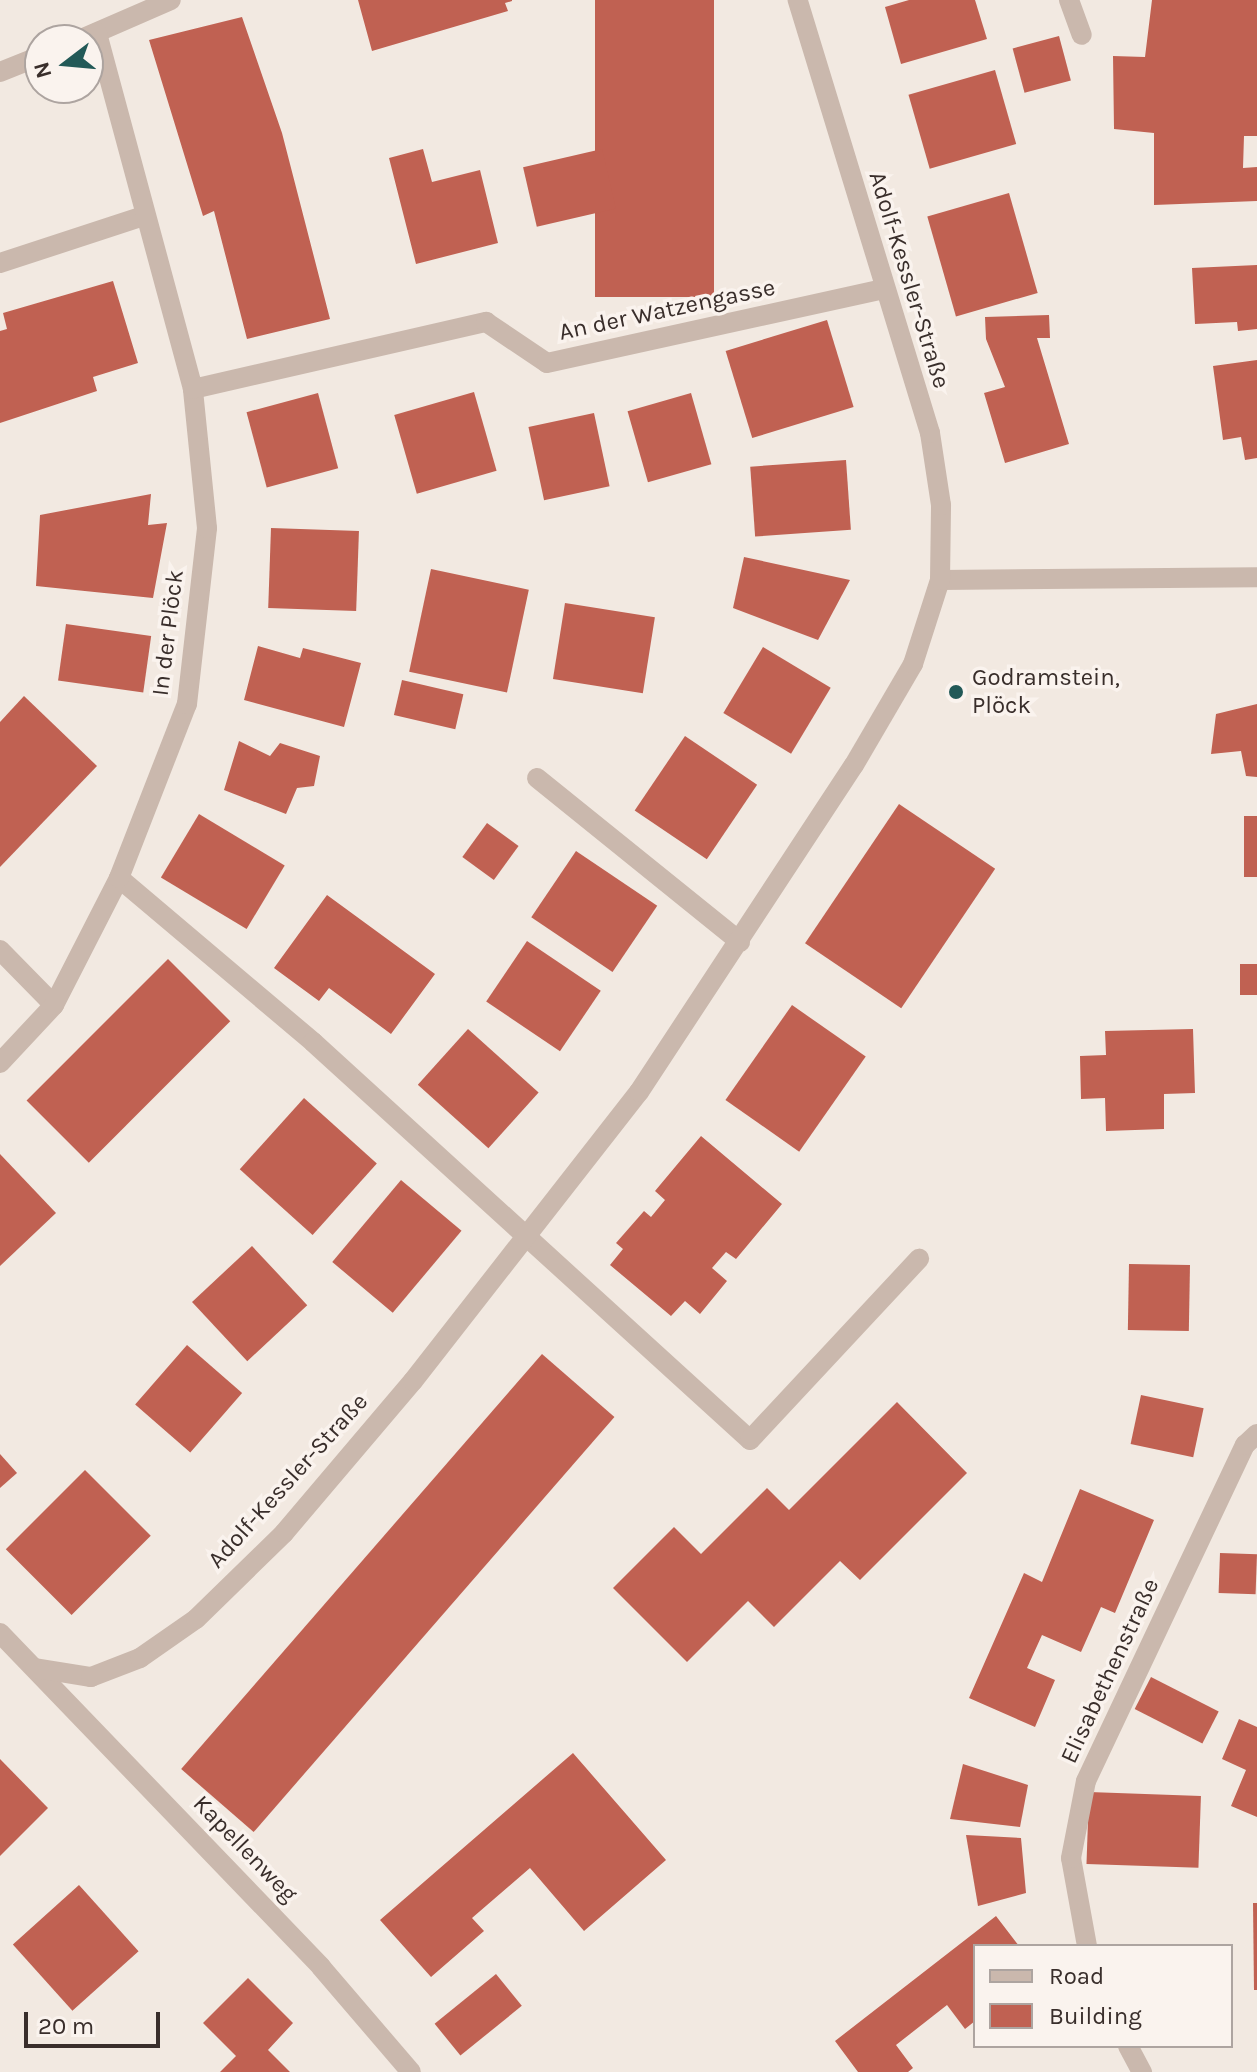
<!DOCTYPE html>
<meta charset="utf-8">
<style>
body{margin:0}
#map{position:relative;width:1257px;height:2072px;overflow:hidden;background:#f2e9e1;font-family:Karla,sans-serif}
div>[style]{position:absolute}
.building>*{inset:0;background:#c06152;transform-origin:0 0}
.minor>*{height:20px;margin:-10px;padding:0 10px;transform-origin:10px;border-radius:10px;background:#cab8ad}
.dots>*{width:22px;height:22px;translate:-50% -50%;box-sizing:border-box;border:4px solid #faf3ee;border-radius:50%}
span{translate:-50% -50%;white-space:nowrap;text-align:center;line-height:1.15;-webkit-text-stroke:7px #faf3ee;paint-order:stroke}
.street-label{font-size:24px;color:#392e2b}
.poi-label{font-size:24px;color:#392e2b}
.left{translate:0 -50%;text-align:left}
.legend{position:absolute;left:973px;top:1944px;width:260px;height:104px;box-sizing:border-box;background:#faf3ee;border:2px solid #ada4a0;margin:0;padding:10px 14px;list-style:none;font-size:24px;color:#392e2b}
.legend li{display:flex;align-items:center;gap:16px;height:40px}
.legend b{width:40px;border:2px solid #ada4a0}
.north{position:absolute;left:24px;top:24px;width:80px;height:80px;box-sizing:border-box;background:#faf3ee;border:2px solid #ada4a0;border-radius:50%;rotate:254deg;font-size:22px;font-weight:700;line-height:32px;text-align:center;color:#392e2b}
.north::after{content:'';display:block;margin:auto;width:28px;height:36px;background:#225957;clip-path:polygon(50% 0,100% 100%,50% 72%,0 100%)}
.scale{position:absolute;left:24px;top:2012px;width:136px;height:36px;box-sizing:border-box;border:4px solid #392e2b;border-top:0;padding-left:10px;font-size:24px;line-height:28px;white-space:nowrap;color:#392e2b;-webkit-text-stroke:6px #faf3ee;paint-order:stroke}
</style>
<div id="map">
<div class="building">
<div style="clip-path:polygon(358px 0,512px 0,512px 1px,505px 3px,508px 11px,372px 51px)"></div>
<div style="left:595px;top:0;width:119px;height:297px"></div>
<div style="clip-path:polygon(909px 0,975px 0,987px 39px,901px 64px,885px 7px)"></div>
<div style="clip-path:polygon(1152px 0,1257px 0,1257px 136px,1244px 136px,1243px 168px,1257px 167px,1257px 201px,1154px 205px,1154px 133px,1114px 129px,1113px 56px,1145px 57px)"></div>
<div style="clip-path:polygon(242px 17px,282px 133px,330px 319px,247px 339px,214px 211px,203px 216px,149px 40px)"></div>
<div style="left:1059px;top:36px;width:46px;height:48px;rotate:75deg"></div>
<div style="left:995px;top:70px;width:77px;height:90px;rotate:74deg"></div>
<div style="clip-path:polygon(423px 149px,432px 182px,480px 170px,498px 243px,416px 264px,389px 158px)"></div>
<div style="left:602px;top:149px;width:61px;height:81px;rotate:77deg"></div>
<div style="left:1009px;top:193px;width:104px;height:85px;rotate:74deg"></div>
<div style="clip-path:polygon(1257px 265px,1257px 329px,1238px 331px,1237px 322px,1195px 324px,1192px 268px)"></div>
<div style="clip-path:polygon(113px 281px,138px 363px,93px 377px,97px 391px,0 423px,0 331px,7px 329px,3px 313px)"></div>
<div style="clip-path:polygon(1049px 315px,1050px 338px,1037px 338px,1069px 444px,1005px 463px,984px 393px,1005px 387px,986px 339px,985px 317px)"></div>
<div style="left:827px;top:320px;width:91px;height:106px;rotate:73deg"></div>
<div style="clip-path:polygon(1257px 360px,1257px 458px,1245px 460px,1241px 437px,1223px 440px,1213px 366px)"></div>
<div style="left:474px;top:392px;width:82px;height:83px;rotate:74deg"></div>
<div style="left:318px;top:393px;width:78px;height:74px;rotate:75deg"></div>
<div style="left:691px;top:393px;width:74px;height:66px;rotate:74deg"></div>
<div style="left:594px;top:413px;width:75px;height:67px;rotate:78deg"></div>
<div style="left:846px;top:460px;width:70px;height:96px;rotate:86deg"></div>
<div style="clip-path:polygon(151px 494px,148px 525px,167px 523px,153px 598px,36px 586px,40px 515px)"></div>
<div style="left:271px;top:528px;width:88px;height:80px;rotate:2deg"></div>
<div style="clip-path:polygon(744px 557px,850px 580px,818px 640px,733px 608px)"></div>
<div style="left:431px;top:569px;width:100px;height:105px;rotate:12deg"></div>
<div style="left:565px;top:603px;width:91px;height:77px;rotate:9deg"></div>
<div style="left:66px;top:624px;width:86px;height:57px;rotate:8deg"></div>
<div style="clip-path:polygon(258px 646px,300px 658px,303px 648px,361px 663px,344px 727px,244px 700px)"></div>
<div style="left:763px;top:647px;width:79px;height:77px;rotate:31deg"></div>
<div style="left:402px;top:680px;width:63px;height:36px;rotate:13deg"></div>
<div style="clip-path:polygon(24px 696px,97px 766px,0 867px,0 722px)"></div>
<div style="clip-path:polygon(1257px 704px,1257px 777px,1246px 776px,1241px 751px,1211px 754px,1216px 714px)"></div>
<div style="left:685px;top:736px;width:87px;height:90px;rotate:34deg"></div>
<div style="clip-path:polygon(239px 741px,270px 756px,280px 743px,320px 756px,314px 786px,297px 788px,286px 814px,224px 790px)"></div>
<div style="left:899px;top:804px;width:116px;height:168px;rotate:34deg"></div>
<div style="left:199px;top:814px;width:100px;height:74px;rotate:31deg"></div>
<div style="left:1244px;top:816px;width:13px;height:61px"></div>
<div style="left:487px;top:823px;width:39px;height:42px;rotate:36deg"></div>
<div style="left:576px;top:851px;width:98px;height:80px;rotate:34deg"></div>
<div style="clip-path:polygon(327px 895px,435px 974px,391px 1034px,329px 988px,319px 1001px,274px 968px)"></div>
<div style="left:527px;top:941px;width:89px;height:73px;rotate:34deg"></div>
<div style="left:168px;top:959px;width:88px;height:200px;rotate:45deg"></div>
<div style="left:1240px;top:964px;width:17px;height:31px"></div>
<div style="left:792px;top:1005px;width:90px;height:116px;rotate:35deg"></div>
<div style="left:468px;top:1029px;width:95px;height:75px;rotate:42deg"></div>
<div style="clip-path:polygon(1193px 1029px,1195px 1093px,1164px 1094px,1164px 1129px,1106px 1131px,1105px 1098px,1081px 1099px,1080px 1056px,1106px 1055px,1105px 1031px)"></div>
<div style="left:304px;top:1098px;width:98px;height:96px;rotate:42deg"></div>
<div style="clip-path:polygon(701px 1136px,782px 1204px,736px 1259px,726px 1252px,712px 1268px,727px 1281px,700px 1314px,685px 1301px,671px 1316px,610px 1265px,623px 1249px,616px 1243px,644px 1211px,651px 1217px,665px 1200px,655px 1191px)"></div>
<div style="clip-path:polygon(0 1154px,56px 1213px,0 1266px)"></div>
<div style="left:401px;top:1180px;width:79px;height:107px;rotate:40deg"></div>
<div style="left:252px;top:1246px;width:81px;height:82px;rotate:47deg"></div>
<div style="left:1129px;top:1264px;width:61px;height:66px;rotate:1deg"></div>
<div style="left:187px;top:1345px;width:73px;height:79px;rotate:41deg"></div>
<div style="left:542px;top:1354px;width:96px;height:550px;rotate:41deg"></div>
<div style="left:1141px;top:1395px;width:64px;height:50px;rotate:12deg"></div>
<div style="clip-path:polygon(897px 1402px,967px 1473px,860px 1580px,840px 1561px,774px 1627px,748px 1601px,687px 1662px,613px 1588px,674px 1527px,701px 1554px,767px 1488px,789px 1510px)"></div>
<div style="clip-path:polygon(0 1454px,17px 1473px,0 1488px)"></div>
<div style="left:85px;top:1470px;width:93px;height:112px;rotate:45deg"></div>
<div style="clip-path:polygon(1080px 1489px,1154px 1520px,1115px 1613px,1101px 1607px,1081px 1652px,1042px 1635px,1027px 1668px,1055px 1680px,1035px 1727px,969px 1698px,1024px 1573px,1042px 1582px)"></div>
<div style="left:1220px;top:1553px;width:37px;height:40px;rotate:2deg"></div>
<div style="left:1151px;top:1677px;width:76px;height:36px;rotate:27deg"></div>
<div style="clip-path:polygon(1239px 1719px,1257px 1727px,1257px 1817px,1231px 1806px,1246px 1770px,1222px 1759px)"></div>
<div style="clip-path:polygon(573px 1753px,666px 1860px,584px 1931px,530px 1868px,472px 1918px,484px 1931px,431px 1977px,380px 1920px)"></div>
<div style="clip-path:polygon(0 1759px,48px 1808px,0 1856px)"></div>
<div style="clip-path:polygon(963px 1764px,1028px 1785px,1020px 1827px,950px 1819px)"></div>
<div style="left:1089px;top:1792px;width:112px;height:72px;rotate:2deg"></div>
<div style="clip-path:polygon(966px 1835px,1021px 1838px,1026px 1893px,978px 1906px)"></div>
<div style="left:79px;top:1885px;width:89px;height:89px;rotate:48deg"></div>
<div style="clip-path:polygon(1253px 1903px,1257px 1903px,1257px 1990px,1254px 1990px)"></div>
<div style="clip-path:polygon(996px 1916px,1019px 1946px,975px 1946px,975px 2021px,965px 2029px,947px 2005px,896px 2045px,913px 2068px,908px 2072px,858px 2072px,835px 2041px)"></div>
<div style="left:496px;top:1974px;width:41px;height:79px;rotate:51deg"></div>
<div style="clip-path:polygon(248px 1978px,293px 2023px,268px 2050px,290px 2072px,220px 2072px,236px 2056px,203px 2023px)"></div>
</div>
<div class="minor">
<div style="left:1069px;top:0;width:37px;rotate:70deg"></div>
<div style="left:79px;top:40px;width:100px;rotate:-23.5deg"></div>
<div style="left:0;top:72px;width:43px;rotate:-21.8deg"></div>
<div style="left:0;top:263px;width:151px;rotate:-18.1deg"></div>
<div style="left:193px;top:389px;width:301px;rotate:-12.9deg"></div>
<div style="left:486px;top:322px;width:73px;rotate:33.9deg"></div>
<div style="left:547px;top:363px;width:344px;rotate:-12.4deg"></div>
<div style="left:940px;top:580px;width:317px;rotate:-0.5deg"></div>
<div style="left:537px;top:778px;width:261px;rotate:38.9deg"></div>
<div style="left:119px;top:878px;width:254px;rotate:40.2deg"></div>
<div style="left:313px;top:1042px;width:591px;rotate:42.33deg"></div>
<div style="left:750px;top:1440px;width:248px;rotate:-47deg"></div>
<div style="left:0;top:950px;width:77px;rotate:45.5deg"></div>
<div style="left:0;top:1063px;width:79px;rotate:-47deg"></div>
<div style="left:54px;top:1005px;width:143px;rotate:-62.9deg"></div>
<div style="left:119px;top:878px;width:187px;rotate:-68.7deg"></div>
<div style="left:187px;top:704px;width:177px;rotate:-83.5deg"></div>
<div style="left:207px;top:528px;width:140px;rotate:-95.8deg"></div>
<div style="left:193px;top:389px;width:369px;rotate:-105.1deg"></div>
<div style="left:0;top:1633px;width:463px;rotate:46.1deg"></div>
<div style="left:321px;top:1967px;width:138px;rotate:49.4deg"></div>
<div style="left:35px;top:1668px;width:57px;rotate:9.1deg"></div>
<div style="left:91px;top:1677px;width:53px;rotate:-21.2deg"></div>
<div style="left:140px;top:1658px;width:68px;rotate:-34.9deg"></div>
<div style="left:196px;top:1619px;width:123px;rotate:-44.3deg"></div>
<div style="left:284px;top:1533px;width:199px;rotate:-49.7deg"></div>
<div style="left:413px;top:1381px;width:367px;rotate:-52deg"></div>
<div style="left:639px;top:1092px;width:391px;rotate:-56.7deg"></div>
<div style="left:854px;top:765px;width:117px;rotate:-59.7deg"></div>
<div style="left:913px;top:664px;width:88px;rotate:-72.2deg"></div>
<div style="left:940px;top:580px;width:75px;rotate:-89.2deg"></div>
<div style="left:941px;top:505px;width:73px;rotate:-98.7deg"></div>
<div style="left:930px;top:433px;width:453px;rotate:-107deg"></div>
<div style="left:1087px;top:1946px;width:89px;rotate:-100.3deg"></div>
<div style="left:1071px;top:1858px;width:78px;rotate:-79deg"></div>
<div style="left:1086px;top:1781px;width:372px;rotate:-64.7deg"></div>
<div style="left:1245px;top:1445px;width:16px;rotate:-43deg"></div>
<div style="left:1128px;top:2046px;width:30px;rotate:62deg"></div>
</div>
<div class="dots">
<div style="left:956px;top:692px;background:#225957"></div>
</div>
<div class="street-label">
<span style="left:909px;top:280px;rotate:73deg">Adolf-Kessler-Straße</span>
<span style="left:667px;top:310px;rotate:-12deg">An der Watzengasse</span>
<span style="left:168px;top:633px;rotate:-83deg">In der Plöck</span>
<span style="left:288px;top:1481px;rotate:-48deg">Adolf-Kessler-Straße</span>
<span style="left:1110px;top:1671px;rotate:-65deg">Elisabethenstraße</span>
<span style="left:245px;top:1849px;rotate:46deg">Kapellenweg</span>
</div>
<div class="poi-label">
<span class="left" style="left:972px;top:692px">Godramstein,<br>Plöck</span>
</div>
<ul class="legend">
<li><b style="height:10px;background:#cab8ad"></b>Road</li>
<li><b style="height:22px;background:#c06152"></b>Building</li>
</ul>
<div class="north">N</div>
<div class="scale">20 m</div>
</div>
